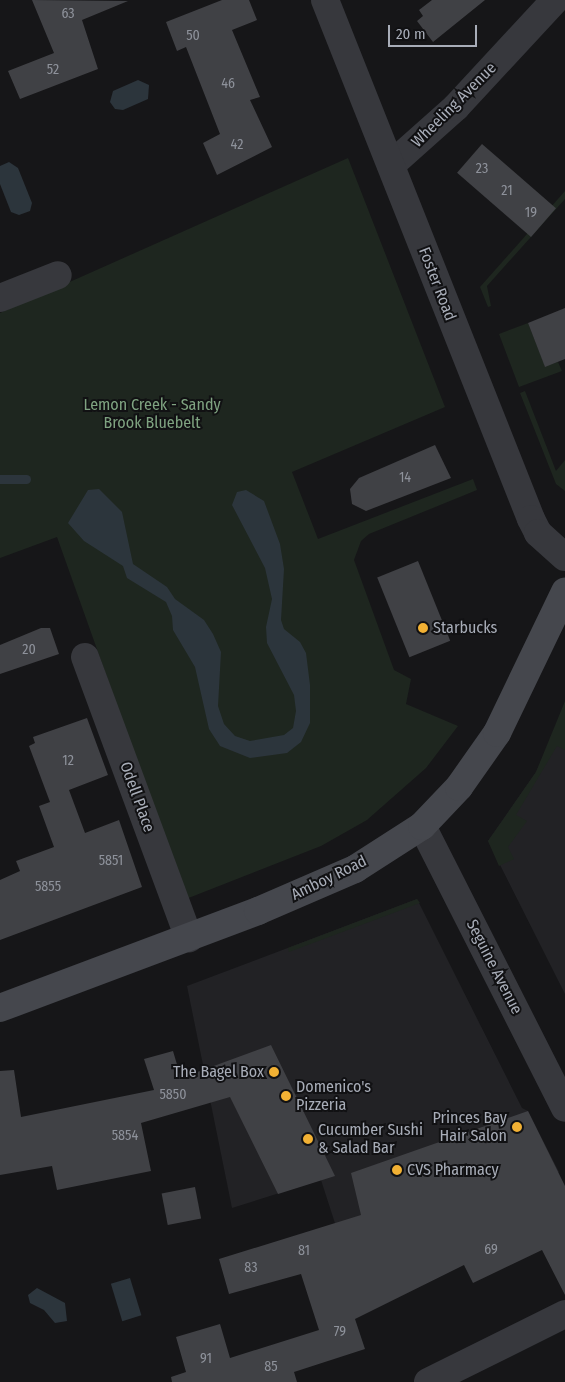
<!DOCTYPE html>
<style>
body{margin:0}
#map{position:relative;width:565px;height:1382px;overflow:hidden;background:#161618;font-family:"Fira Sans Condensed",sans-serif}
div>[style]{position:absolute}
.built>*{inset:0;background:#222225}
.green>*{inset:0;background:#1e261f}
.water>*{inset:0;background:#2c353c;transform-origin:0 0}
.stream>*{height:9px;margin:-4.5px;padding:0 4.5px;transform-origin:4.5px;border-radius:4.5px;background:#2c353c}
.building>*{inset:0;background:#404145;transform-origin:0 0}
.minor>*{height:28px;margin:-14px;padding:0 14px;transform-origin:14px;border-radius:14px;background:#37383d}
.tertiary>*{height:28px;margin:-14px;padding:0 14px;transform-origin:14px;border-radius:14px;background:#37383d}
.secondary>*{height:28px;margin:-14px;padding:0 14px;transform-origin:14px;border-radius:14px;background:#45474d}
.dots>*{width:14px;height:14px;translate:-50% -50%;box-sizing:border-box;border:2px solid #111113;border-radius:50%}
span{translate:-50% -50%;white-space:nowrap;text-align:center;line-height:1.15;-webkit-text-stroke:4px #111113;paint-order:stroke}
.number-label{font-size:14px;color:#8e929b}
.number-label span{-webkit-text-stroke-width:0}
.street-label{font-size:16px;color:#a8adb8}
.park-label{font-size:16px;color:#7fa381}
.poi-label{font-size:16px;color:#a8adb8}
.left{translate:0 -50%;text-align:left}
.right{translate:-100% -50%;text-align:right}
.scale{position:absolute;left:388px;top:25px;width:89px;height:22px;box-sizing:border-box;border:2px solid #a8adb8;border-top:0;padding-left:6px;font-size:15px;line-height:18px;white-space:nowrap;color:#a8adb8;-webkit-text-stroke:4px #111113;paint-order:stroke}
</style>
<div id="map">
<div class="built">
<div style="clip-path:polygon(550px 741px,565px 742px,565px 994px,488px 841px,536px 772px)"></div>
<div style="clip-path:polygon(417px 899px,522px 1108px,528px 1111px,559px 1172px,354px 1282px,321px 1180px,232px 1208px,187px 986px)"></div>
</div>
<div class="green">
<div style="clip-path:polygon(348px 158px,445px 407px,292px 472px,318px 539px,473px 479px,477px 490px,369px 534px,361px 541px,354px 560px,394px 670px,411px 679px,406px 704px,458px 726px,426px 768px,367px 820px,321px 846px,186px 899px,57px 537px,0 558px,0 313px)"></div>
<div style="clip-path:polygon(565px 191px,565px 199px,487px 286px,491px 306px,488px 307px,480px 287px)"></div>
<div style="clip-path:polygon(528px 323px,545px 366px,558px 362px,562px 371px,519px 387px,499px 334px)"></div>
<div style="clip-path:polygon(525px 391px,556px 471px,565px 460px,565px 491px,556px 484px,520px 393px)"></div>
<div style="clip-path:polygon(565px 701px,565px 750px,557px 746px,516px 815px,527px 821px,508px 847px,514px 859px,499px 866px,488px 841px,536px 772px)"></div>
<div style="clip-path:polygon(417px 899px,420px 903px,289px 952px,288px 948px)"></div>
</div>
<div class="water">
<div style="clip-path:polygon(138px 80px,149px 85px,148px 99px,123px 110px,115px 109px,110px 102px,113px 91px)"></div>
<div style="clip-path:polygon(9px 162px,18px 168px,32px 203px,30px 211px,19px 215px,11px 212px,0 184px,0 166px)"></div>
<div style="clip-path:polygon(99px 489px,122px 512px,133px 564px,167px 587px,175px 599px,204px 620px,213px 634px,221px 652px,218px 706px,224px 724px,235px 736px,250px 741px,284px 735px,293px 728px,296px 711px,294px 695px,267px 643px,266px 627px,272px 599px,265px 568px,232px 505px,237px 492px,246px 490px,264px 501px,280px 544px,284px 569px,281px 620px,284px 629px,300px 642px,306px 653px,310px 685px,310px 723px,301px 742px,287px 753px,250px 758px,220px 746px,209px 729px,195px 667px,173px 630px,172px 616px,166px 602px,127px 578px,123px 566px,84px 541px,68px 523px,88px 490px)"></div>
<div style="left:130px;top:1278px;width:39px;height:20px;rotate:73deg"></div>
<div style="clip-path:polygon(37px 1288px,65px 1303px,67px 1321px,55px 1323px,44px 1310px,30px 1303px,28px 1295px)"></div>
</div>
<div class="stream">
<div style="left:0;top:479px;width:26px"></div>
</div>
<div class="building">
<div style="clip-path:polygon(32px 0,128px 1px,82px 20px,98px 69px,20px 99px,8px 71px,54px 53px)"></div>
<div style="clip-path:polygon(222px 0,249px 0,257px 20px,232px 30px,260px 97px,250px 100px,272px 147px,217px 175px,203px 143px,220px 134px,186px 47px,177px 51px,166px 22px)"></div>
<div style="clip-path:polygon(432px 0,485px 0,433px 42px,417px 21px,423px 16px,419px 10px)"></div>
<div style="left:482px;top:144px;width:98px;height:38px;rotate:41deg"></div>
<div style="clip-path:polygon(565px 308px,565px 359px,545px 367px,528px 323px)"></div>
<div style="clip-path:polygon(435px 445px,451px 478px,366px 511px,352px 504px,350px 489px,359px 478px)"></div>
<div style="left:418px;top:561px;width:86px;height:44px;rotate:68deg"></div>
<div style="clip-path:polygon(41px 628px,50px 628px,59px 654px,0 674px,0 645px)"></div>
<div style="clip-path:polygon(87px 718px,108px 775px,69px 790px,85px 833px,119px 820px,142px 887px,0 940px,0 880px,20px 871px,16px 861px,54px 847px,39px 806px,50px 802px,29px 746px,35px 743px,33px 737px)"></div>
<div style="clip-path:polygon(271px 1045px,335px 1176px,278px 1194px,230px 1097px,141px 1123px,151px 1171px,57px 1190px,52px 1166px,0 1175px,0 1071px,14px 1070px,21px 1117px,154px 1090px,144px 1059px,173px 1051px,181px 1078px)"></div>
<div style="clip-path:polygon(528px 1111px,565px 1186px,565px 1295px,542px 1250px,473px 1283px,464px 1265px,355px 1319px,365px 1349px,294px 1372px,297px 1382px,172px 1382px,171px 1377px,186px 1372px,176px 1337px,220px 1324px,230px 1358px,319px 1330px,301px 1274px,229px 1294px,219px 1259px,361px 1215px,351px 1173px)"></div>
<div style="left:195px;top:1187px;width:32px;height:34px;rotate:79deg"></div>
</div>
<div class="minor">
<div style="left:391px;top:165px;width:87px;rotate:-41.7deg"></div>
<div style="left:456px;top:107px;width:146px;rotate:-47.2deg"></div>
<div style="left:0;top:298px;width:62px;rotate:-21.6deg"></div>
<div style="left:85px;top:657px;width:300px;rotate:69.7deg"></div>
<div style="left:428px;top:1382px;width:153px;rotate:-26.4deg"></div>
</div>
<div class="tertiary">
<div style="left:325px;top:0;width:558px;rotate:68.35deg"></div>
<div style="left:531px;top:519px;width:16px;rotate:63deg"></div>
<div style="left:538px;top:533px;width:36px;rotate:42deg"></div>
<div style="left:422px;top:826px;width:316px;rotate:63.1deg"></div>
</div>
<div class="secondary">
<div style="left:0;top:1008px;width:276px;rotate:-20.6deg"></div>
<div style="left:258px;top:911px;width:106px;rotate:-23.4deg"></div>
<div style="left:355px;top:869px;width:80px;rotate:-32.7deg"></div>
<div style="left:422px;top:826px;width:54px;rotate:-46.5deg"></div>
<div style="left:459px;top:787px;width:66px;rotate:-54.9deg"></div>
<div style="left:497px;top:733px;width:157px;rotate:-64.3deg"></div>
</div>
<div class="dots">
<div style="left:423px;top:628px;background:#f2b134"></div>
<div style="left:274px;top:1072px;background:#f2b134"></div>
<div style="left:286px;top:1096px;background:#f2b134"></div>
<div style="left:517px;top:1127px;background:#f2b134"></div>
<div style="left:308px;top:1139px;background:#f2b134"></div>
<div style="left:397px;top:1170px;background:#f2b134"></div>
</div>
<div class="number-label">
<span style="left:68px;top:14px">63</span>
<span style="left:193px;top:36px">50</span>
<span style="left:53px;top:70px">52</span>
<span style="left:228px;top:84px">46</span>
<span style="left:237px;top:145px">42</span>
<span style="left:482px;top:169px">23</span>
<span style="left:507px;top:191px">21</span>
<span style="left:531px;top:213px">19</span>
<span style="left:405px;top:478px">14</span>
<span style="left:29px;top:650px">20</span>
<span style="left:68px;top:761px">12</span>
<span style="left:111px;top:861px">5851</span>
<span style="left:48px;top:887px">5855</span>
<span style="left:173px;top:1095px">5850</span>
<span style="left:125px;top:1136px">5854</span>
<span style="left:491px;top:1250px">69</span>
<span style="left:304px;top:1251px">81</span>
<span style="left:251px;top:1268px">83</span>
<span style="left:340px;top:1332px">79</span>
<span style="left:206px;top:1359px">91</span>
<span style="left:271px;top:1367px">85</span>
</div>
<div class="street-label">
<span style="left:454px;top:105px;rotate:-45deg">Wheeling Avenue</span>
<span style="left:437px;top:284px;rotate:69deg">Foster Road</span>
<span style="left:137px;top:797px;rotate:70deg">Odell Place</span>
<span style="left:329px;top:878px;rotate:-26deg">Amboy Road</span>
<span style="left:494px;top:967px;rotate:63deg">Seguine Avenue</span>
</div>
<div class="park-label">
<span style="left:152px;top:414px">Lemon Creek - Sandy<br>Brook Bluebelt</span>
</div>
<div class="poi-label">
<span class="left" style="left:433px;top:628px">Starbucks</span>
<span class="right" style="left:264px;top:1072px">The Bagel Box</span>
<span class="left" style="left:296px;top:1096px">Domenico's<br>Pizzeria</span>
<span class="right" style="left:507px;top:1127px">Princes Bay<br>Hair Salon</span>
<span class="left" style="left:318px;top:1139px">Cucumber Sushi<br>&amp; Salad Bar</span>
<span class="left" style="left:407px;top:1170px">CVS Pharmacy</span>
</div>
<div class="scale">20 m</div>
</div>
